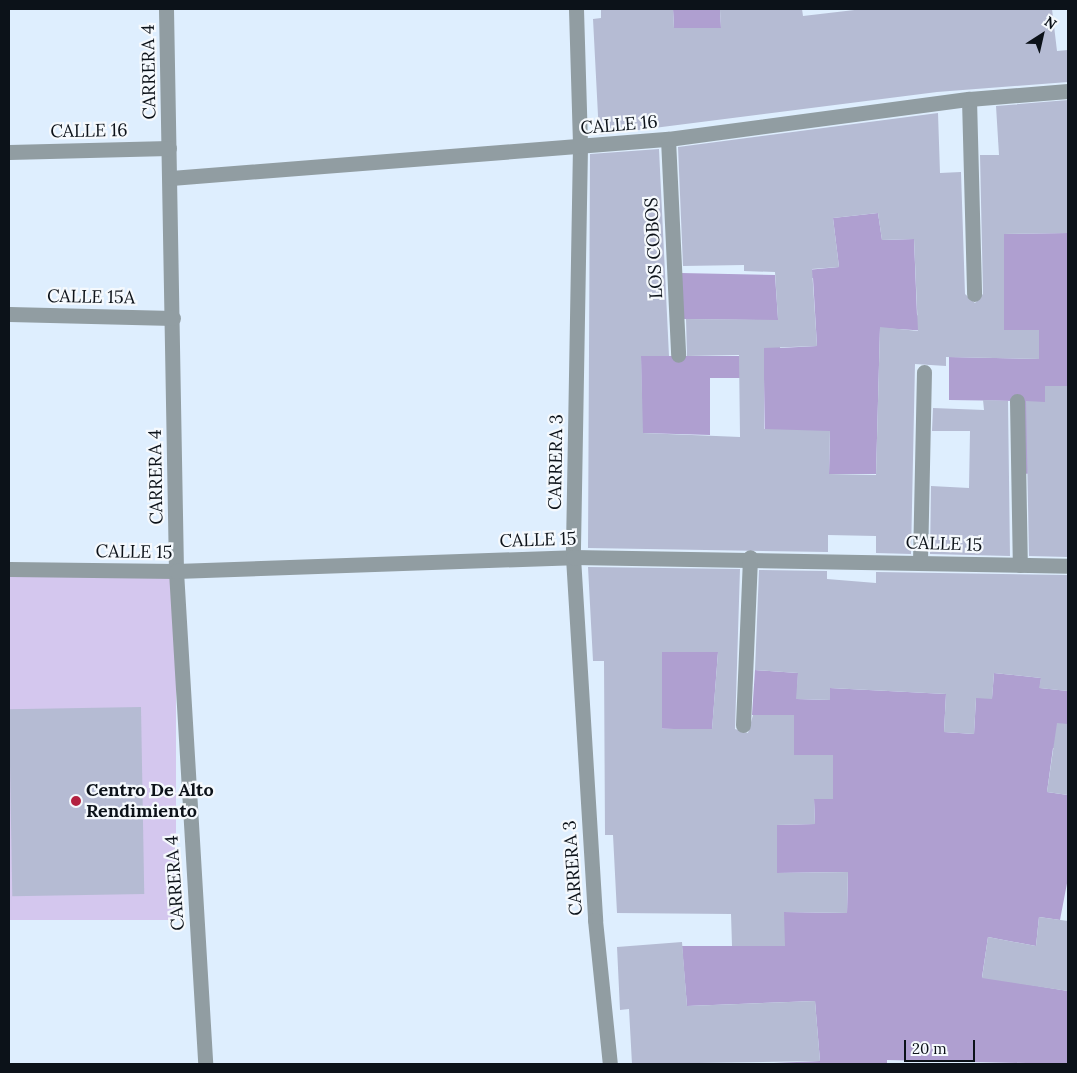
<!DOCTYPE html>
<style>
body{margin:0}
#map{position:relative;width:1077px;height:1073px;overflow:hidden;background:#deeefe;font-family:Lora,serif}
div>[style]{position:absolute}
.green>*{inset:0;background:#d4c7ee;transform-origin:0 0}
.forest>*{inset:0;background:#af9fd0}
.building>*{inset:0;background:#b5bbd3;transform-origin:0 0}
.minor>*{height:15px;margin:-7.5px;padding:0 7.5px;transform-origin:7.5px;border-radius:7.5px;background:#919da2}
.dots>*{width:14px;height:14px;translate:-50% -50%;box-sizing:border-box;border:2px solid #f5f9fd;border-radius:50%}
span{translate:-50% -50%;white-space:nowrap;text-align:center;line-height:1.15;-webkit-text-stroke:4.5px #f5f9fd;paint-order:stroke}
.street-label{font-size:18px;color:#0c1219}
.poi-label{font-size:18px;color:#0c1219;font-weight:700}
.left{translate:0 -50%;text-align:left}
.frame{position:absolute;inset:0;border:10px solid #0c1219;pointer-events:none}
.north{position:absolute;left:1017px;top:10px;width:50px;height:50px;-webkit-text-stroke:4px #f5f9fd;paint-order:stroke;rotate:35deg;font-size:14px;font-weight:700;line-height:20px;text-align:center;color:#0c1219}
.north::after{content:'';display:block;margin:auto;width:18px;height:22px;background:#0c1219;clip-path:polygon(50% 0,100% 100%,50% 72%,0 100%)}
.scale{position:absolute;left:904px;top:1040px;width:71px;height:22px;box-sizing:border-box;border:2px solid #0c1219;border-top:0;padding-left:6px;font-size:15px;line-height:18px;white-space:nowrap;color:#0c1219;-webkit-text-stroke:4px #f5f9fd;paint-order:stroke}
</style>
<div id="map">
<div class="green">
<div style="left:9px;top:571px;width:167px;height:349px"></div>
</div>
<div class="forest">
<div style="clip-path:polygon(673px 9px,741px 9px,720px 10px,721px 28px,674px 28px)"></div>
<div style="clip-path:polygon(878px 213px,882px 240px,914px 239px,917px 315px,946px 332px,880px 328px,876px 474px,829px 474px,830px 432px,765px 455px,764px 378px,710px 378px,710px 435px,642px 433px,641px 356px,759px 356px,757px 320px,683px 319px,681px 273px,775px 275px,780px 348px,817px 346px,813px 278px,808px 278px,807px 270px,839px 267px,833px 218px)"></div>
<div style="clip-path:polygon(1068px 233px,1068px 386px,1045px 386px,1046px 473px,1019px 474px,1017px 401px,949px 400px,949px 357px,1039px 359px,1038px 330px,1004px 330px,1004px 234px)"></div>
<div style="clip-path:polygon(662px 652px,718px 652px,712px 730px,636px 728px)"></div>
<div style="clip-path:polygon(755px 670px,798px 673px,797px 699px,830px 700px,830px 688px,946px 694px,944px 732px,974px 734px,976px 698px,992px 698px,994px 673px,1041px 678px,1040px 688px,1068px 691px,1068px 750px,1053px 748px,1047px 792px,1068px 795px,1068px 878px,1060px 920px,1039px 917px,1036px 946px,988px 937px,982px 977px,1068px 991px,1068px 1064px,887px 1060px,887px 1064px,748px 1064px,820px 1061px,815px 1001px,687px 1006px,682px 946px,784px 946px,784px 912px,847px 913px,848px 872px,777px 873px,775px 825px,815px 824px,814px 799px,833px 799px,833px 755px,794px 755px,793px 715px,752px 715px)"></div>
</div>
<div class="building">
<div style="clip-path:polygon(601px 9px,673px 9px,674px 28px,721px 28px,720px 10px,802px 9px,803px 16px,863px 9px,1052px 9px,1057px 51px,1068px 50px,1068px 82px,937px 92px,599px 135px,593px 19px,601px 18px)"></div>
<div style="clip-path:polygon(evenodd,1068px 100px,1068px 233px,1004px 234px,1004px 330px,1039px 330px,1039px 359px,946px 357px,946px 366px,915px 364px,911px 554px,876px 553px,876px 536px,828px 535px,828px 552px,588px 548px,590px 154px,659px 149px,669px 356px,641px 356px,643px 433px,740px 437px,739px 355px,687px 356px,686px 319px,778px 320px,775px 272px,744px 271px,744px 265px,683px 266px,678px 147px,938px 113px,940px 173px,961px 172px,965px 294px,975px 303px,983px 294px,980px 155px,999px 155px,996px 106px,1068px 100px,878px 213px,882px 240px,914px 239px,918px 331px,880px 327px,876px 475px,829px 474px,830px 431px,764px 429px,764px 348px,817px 346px,812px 269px,839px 267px,833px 218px,878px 213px)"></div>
<div style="clip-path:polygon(1045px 386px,1068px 386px,1068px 557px,1029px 556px,1026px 401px,1045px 402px)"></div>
<div style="clip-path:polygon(983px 400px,1008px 401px,1010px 556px,930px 554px,931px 486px,969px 488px,970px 431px,932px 431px,933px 408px,984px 410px)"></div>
<div style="clip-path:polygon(evenodd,588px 567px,740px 569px,735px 729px,748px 733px,753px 715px,794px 715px,794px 755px,833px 755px,833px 799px,814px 799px,815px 824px,777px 825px,777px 873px,848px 872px,847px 913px,784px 912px,785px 946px,732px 946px,731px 914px,617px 913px,613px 835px,605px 835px,604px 661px,593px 661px,588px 567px,662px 652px,718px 652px,712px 729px,662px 729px,662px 652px)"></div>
<div style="clip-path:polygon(759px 570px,827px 571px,827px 579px,876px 583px,876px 572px,1068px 575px,1068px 691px,1039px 688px,1041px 678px,994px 673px,992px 699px,976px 698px,974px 734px,944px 732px,946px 694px,830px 688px,830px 700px,796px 699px,798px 673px,755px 670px)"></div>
<div style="left:141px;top:707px;width:187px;height:132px;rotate:89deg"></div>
<div style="clip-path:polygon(1057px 723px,1068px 724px,1068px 795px,1047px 792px)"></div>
<div style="clip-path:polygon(1039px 917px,1068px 921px,1068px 991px,982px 978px,988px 937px,1036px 946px)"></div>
<div style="clip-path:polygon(682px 942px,687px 1006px,815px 1001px,820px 1061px,632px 1064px,629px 1009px,620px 1010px,617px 947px)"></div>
</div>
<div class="minor">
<div style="left:166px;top:9px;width:562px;rotate:88.98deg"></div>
<div style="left:176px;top:571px;width:494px;rotate:86.6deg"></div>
<div style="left:576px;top:9px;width:137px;rotate:88.3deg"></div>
<div style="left:580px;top:146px;width:411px;rotate:91deg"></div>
<div style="left:573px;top:557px;width:364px;rotate:86.5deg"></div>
<div style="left:595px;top:920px;width:145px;rotate:84.1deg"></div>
<div style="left:969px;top:99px;width:195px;rotate:88.5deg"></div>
<div style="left:668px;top:139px;width:216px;rotate:87.3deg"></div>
<div style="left:9px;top:152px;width:160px;rotate:-1.4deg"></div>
<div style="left:171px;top:178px;width:499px;rotate:-4.5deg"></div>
<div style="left:668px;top:139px;width:304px;rotate:-7.6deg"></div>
<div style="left:969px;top:99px;width:99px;rotate:-4.6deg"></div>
<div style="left:9px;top:314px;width:164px;rotate:1.4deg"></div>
<div style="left:1017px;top:401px;width:164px;rotate:89deg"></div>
<div style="left:920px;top:562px;width:190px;rotate:-88.8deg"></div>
<div style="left:9px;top:569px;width:167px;rotate:0.7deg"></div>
<div style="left:176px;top:571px;width:397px;rotate:-2deg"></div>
<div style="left:573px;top:557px;width:495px;rotate:1deg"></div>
<div style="left:743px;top:725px;width:168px;rotate:-87.6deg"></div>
</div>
<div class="dots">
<div style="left:76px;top:801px;background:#b32140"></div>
</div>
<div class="street-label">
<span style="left:149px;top:72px;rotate:-91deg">CARRERA 4</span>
<span style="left:619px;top:125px;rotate:-5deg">CALLE 16</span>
<span style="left:89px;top:131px;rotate:-1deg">CALLE 16</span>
<span style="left:654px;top:248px;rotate:-93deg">LOS COBOS</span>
<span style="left:91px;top:297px;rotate:1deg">CALLE 15A</span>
<span style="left:556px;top:462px;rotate:-89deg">CARRERA 3</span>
<span style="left:156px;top:477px;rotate:-91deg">CARRERA 4</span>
<span style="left:538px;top:540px;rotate:-2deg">CALLE 15</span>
<span style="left:944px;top:544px;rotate:2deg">CALLE 15</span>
<span style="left:134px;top:552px;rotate:1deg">CALLE 15</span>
<span style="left:573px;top:868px;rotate:-94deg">CARRERA 3</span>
<span style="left:175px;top:883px;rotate:-94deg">CARRERA 4</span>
</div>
<div class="poi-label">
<span class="left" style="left:86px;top:801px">Centro De Alto<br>Rendimiento</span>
</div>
<div class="frame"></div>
<div class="north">N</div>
<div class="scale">20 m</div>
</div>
